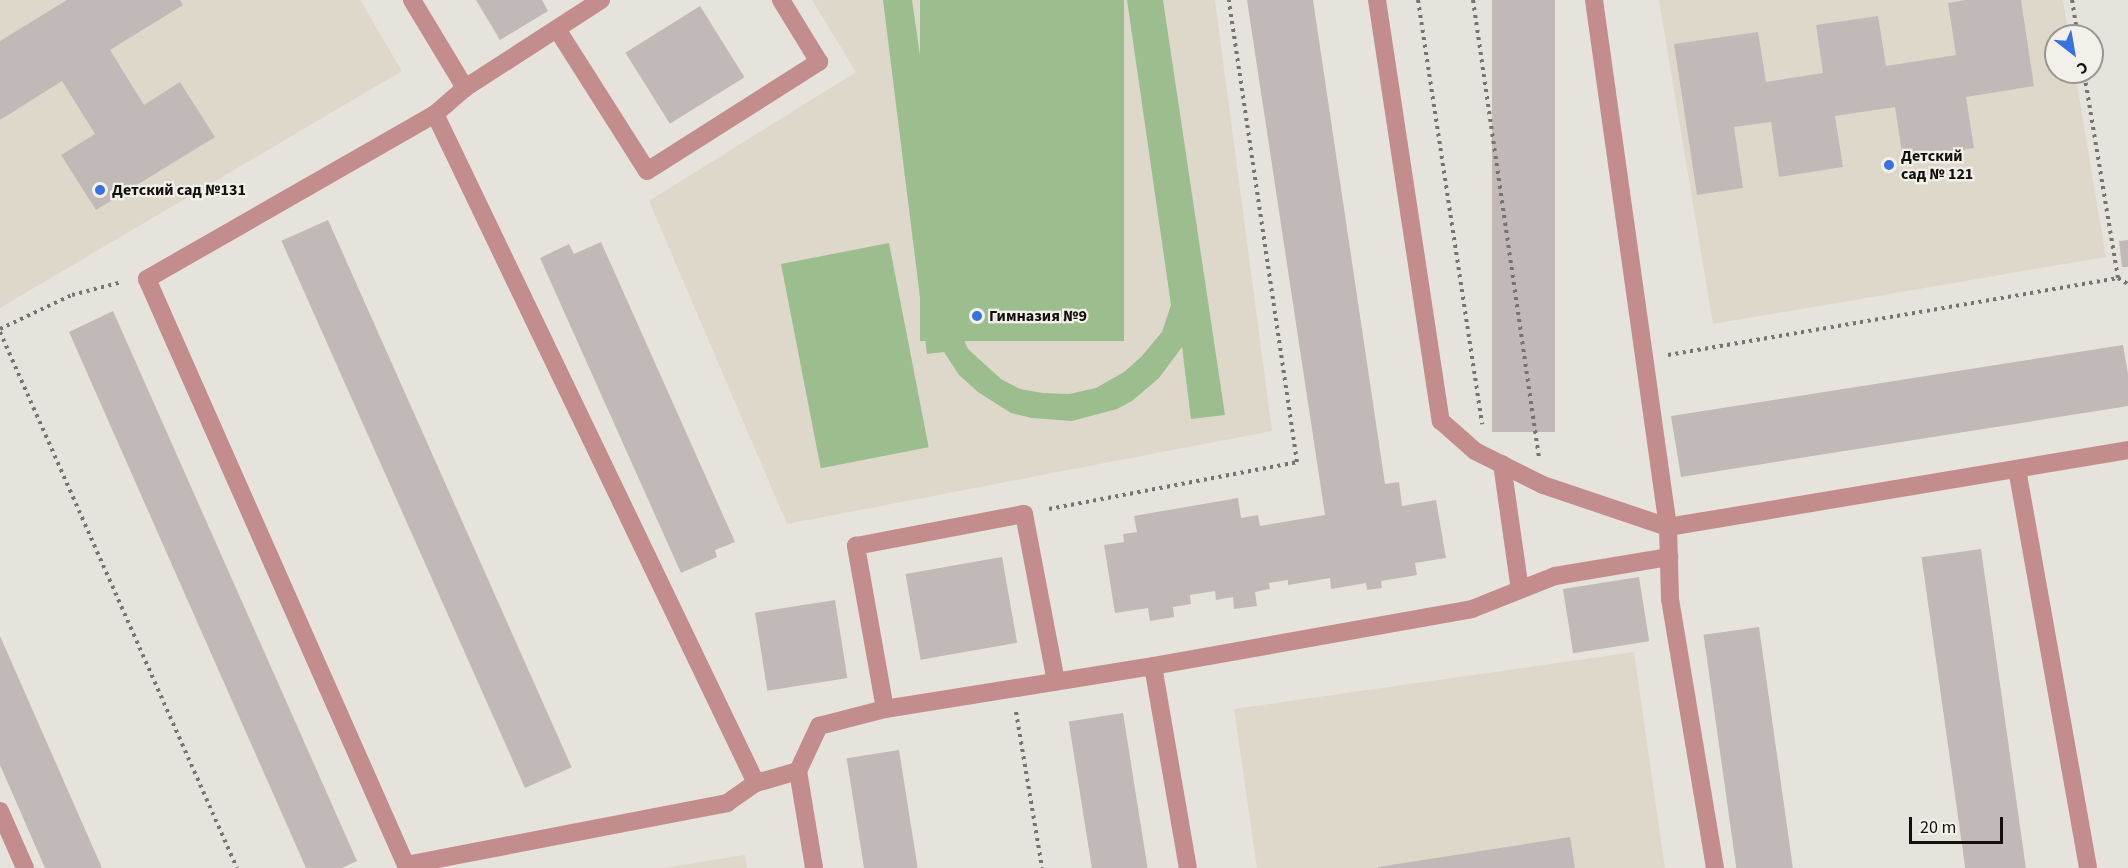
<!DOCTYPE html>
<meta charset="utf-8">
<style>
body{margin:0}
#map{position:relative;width:2128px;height:868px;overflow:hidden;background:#e6e3dd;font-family:"Source Sans 3",sans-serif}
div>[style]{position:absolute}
.built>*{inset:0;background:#ded8cb}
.green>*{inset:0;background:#9cbe8f;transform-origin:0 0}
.building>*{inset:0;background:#c0b9b7;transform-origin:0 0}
.path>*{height:4px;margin-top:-2px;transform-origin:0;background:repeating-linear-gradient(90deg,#767470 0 3px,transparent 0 7.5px)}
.minor>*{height:18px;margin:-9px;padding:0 9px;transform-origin:9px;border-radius:9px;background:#c38d8d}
.dots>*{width:16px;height:16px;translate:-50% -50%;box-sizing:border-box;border:3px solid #f3f0ea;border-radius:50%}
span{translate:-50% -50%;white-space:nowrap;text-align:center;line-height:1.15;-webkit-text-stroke:4.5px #f3f0ea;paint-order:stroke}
.poi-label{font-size:16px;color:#11100e;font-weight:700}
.left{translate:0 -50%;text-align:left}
.north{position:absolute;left:2044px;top:24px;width:60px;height:60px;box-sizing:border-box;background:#f3f0ea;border:2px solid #999692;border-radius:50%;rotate:149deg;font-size:16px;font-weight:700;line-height:24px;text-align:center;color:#11100e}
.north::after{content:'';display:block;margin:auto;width:21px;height:27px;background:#3871e0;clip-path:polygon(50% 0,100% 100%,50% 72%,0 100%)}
.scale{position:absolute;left:1909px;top:817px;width:94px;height:27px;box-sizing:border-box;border:3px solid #11100e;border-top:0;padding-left:8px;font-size:18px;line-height:21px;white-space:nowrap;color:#11100e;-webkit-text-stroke:4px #f3f0ea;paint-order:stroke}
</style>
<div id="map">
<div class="built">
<div style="clip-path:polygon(0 0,360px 0,402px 71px,0 308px)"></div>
<div style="clip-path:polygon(812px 0,1215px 0,1272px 431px,787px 524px,649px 201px,856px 72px)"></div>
<div style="clip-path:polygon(1659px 0,2063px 0,2069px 36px,2056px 36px,2056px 72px,2075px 72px,2106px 257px,1713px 324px)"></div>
<div style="clip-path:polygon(1634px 652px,1665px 868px,1257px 868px,1234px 709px)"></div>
<div style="clip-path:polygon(745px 855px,747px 868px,664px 868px)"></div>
</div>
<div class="green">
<div style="clip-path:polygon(883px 0,912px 0,960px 331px,968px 349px,1001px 379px,1020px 389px,1043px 393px,1069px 394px,1096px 388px,1124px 372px,1141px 357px,1162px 332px,1171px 305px,1127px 0,1163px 0,1225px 415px,1191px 419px,1182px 347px,1159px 378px,1132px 401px,1117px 409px,1072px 421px,1032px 418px,1011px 413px,978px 392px,959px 375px,944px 352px,927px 354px)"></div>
<div style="left:920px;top:0;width:204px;height:341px"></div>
<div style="left:889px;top:243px;width:208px;height:110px;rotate:79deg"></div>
</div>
<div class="building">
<div style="clip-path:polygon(67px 0,180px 0,183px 5px,110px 50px,144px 105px,180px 82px,215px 137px,96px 210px,61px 155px,95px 134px,62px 81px,0 120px,0 41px)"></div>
<div style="clip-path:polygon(476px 0,542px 0,548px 11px,500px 40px)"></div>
<div style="clip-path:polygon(1247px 0,1313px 0,1385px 484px,1399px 482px,1402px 506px,1436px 500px,1446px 558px,1415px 563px,1417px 575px,1381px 581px,1382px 588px,1367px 590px,1366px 583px,1331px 589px,1330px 578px,1288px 585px,1288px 580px,1269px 583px,1270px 589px,1255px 592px,1257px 606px,1234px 609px,1233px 597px,1216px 600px,1215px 591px,1190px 595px,1191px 604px,1173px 607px,1174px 617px,1150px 621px,1148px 608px,1115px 613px,1104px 545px,1124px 542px,1123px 534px,1137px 532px,1134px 516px,1238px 498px,1241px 518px,1258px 515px,1260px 526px,1325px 515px)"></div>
<div style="left:1492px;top:0;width:63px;height:432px"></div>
<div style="clip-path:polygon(1966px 0,2021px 0,2034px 86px,1966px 97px,1974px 148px,1903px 159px,1895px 107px,1835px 116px,1843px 167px,1779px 177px,1771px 122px,1734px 127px,1743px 188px,1697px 195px,1674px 44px,1758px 32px,1766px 82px,1823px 73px,1816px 25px,1878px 16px,1886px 66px,1956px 55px,1948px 3px)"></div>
<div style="left:700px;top:6px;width:84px;height:88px;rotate:58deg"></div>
<div style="left:328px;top:220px;width:599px;height:51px;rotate:66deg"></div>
<div style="clip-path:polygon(2128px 240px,2128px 267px,2122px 267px,2119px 241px)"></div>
<div style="clip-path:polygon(601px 242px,735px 542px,715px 550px,717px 557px,681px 573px,540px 258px,569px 244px,574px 254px)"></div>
<div style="clip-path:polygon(113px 311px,357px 861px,342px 868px,306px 868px,69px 332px)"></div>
<div style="clip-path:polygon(2123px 345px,2128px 374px,2128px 406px,1681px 477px,1671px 416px)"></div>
<div style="left:1981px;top:549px;width:322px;height:60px;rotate:82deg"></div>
<div style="left:1002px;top:557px;width:87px;height:98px;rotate:80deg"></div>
<div style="left:1639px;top:577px;width:65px;height:77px;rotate:81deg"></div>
<div style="left:835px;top:600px;width:79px;height:81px;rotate:81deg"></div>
<div style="left:1759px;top:627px;width:244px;height:56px;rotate:82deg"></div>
<div style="clip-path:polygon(0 636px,102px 868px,45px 868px,0 765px)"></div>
<div style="left:1123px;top:713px;width:157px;height:55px;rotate:81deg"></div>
<div style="left:899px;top:750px;width:119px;height:53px;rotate:81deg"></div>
<div style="clip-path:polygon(1570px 837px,1575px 868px,1378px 868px,1378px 867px)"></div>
</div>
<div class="path">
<div style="left:1418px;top:0;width:429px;rotate:81.4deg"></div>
<div style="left:1473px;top:0;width:462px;rotate:81.8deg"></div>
<div style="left:2072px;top:0;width:36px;rotate:81deg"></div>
<div style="left:2118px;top:278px;width:12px;rotate:31deg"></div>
<div style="left:0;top:329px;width:80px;rotate:-25.3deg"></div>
<div style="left:72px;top:295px;width:52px;rotate:-14.6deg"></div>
<div style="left:0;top:332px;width:586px;rotate:66.15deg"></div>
<div style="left:1668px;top:355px;width:457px;rotate:-9.7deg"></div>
<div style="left:2118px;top:278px;width:209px;rotate:-99.4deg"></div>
<div style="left:1049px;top:509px;width:252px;rotate:-10.7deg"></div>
<div style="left:1297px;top:462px;width:467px;rotate:-98.4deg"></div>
<div style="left:1016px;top:712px;width:158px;rotate:80.5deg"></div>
</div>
<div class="minor">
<div style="left:412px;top:0;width:103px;rotate:58.9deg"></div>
<div style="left:601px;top:0;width:162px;rotate:147.1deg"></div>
<div style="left:465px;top:88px;width:40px;rotate:139deg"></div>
<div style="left:435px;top:114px;width:332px;rotate:150.2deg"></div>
<div style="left:147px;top:279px;width:641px;rotate:66.16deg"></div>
<div style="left:406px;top:865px;width:327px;rotate:-10.9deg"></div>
<div style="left:727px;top:803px;width:35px;rotate:-35deg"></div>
<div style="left:756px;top:783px;width:44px;rotate:-15.9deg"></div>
<div style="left:798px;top:771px;width:50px;rotate:-65deg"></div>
<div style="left:819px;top:726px;width:68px;rotate:-14.4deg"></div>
<div style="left:885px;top:709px;width:271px;rotate:-9.1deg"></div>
<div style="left:1153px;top:666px;width:324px;rotate:-10.1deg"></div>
<div style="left:1472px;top:609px;width:89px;rotate:-21.7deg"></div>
<div style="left:1555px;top:576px;width:116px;rotate:-9.5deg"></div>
<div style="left:1377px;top:0;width:426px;rotate:81.4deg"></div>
<div style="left:1441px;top:421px;width:45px;rotate:41.4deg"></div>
<div style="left:1475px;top:451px;width:76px;rotate:26.6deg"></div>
<div style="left:1543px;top:485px;width:132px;rotate:18.6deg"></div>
<div style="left:1668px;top:527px;width:466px;rotate:-9.5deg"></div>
<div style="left:1594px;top:0;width:532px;rotate:82.01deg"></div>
<div style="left:1668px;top:527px;width:72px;rotate:88.4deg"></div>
<div style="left:1670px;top:599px;width:273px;rotate:80.5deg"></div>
<div style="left:557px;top:29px;width:168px;rotate:57.6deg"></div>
<div style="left:647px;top:171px;width:204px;rotate:-32.4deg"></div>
<div style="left:819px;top:62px;width:73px;rotate:-121.5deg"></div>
<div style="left:435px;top:114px;width:742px;rotate:64.37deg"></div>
<div style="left:1502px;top:464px;width:127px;rotate:81.9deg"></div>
<div style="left:2017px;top:469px;width:405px;rotate:79.9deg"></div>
<div style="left:1153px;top:666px;width:205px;rotate:80.2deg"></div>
<div style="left:885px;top:709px;width:166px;rotate:-100.1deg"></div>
<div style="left:856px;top:546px;width:171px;rotate:-10.8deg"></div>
<div style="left:1024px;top:514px;width:170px;rotate:79.2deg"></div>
<div style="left:798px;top:771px;width:98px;rotate:80.6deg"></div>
<div style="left:0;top:811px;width:62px;rotate:66.3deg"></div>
</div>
<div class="dots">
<div style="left:1889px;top:165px;background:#3871e0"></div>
<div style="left:100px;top:190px;background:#3871e0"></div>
<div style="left:977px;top:316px;background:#3871e0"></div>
</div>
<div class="poi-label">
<span class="left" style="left:1901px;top:165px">Детский<br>сад № 121</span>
<span class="left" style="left:112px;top:190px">Детский сад №131</span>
<span class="left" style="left:989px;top:316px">Гимназия №9</span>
</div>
<div class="north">С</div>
<div class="scale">20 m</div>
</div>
